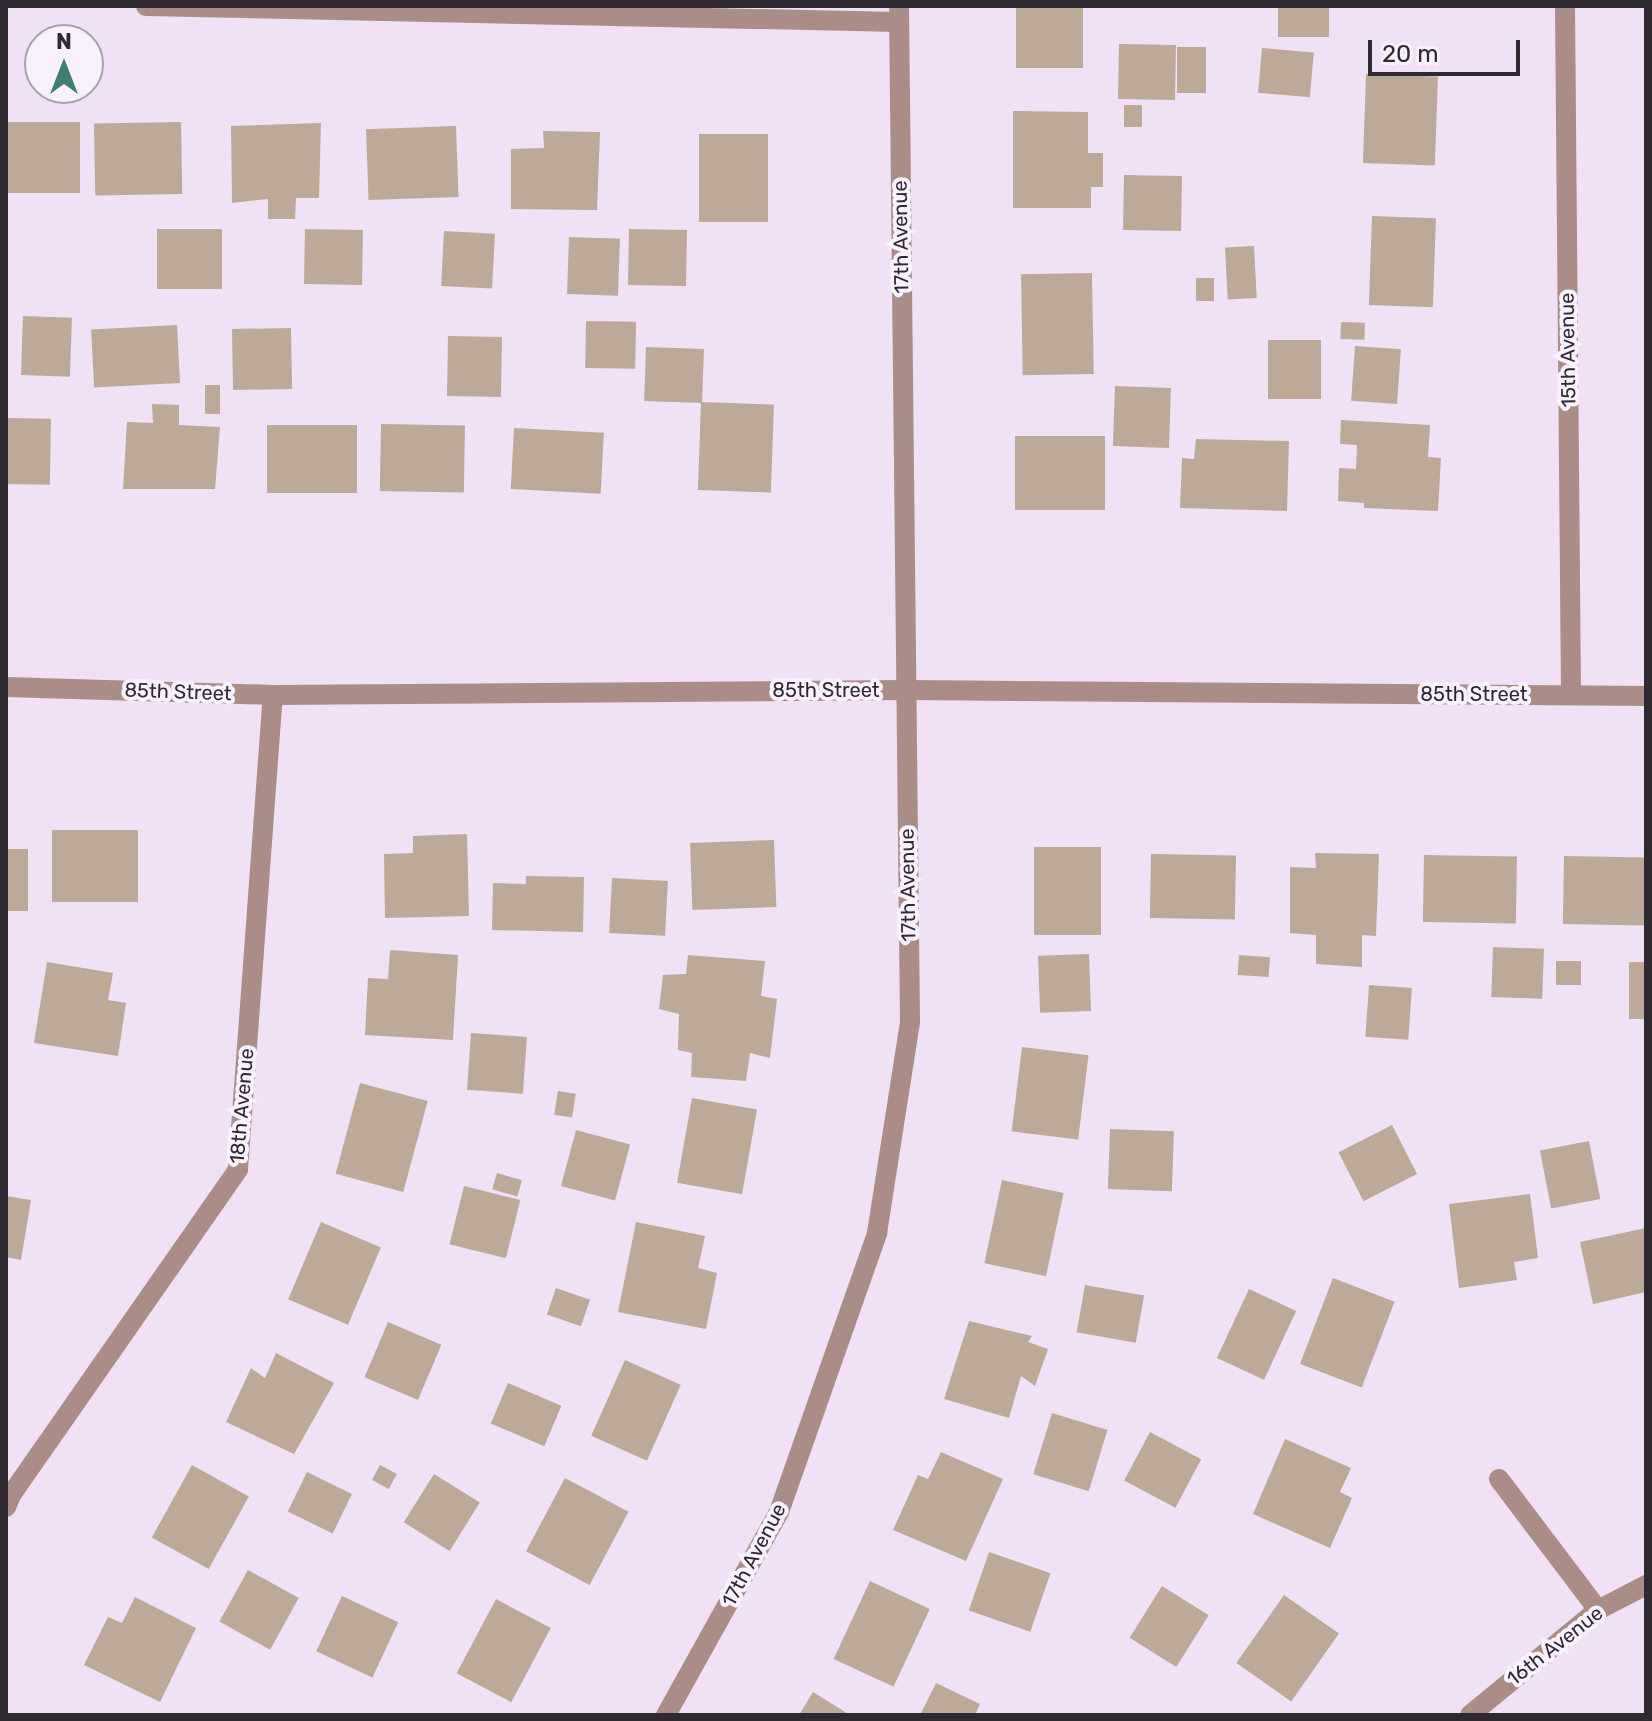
<!DOCTYPE html>
<style>
body{margin:0}
#map{position:relative;width:1652px;height:1721px;overflow:hidden;background:#f0e1f7;font-family:Rubik,sans-serif}
div>[style]{position:absolute}
.building>*{inset:0;background:#bca998;transform-origin:0 0}
.minor>*{height:20px;margin:-10px;padding:0 10px;transform-origin:10px;border-radius:10px;background:#aa8d86}
.tertiary>*{height:20px;margin:-10px;padding:0 10px;transform-origin:10px;border-radius:10px;background:#aa8d86}
span{translate:-50% -50%;white-space:nowrap;text-align:center;line-height:1.15;-webkit-text-stroke:8px #faf1fe;paint-order:stroke}
.street-label{font-size:20px;color:#2f2932}
.frame{position:absolute;inset:0;border:8px solid #2f2932;pointer-events:none}
.north{position:absolute;left:24px;top:24px;width:80px;height:80px;box-sizing:border-box;background:#faf1fe;border:2px solid #a9a1ac;border-radius:50%;rotate:0deg;font-size:22px;font-weight:700;line-height:32px;text-align:center;color:#2f2932}
.north::after{content:'';display:block;margin:auto;width:28px;height:36px;background:#3d7f6f;clip-path:polygon(50% 0,100% 100%,50% 72%,0 100%)}
.scale{position:absolute;left:1368px;top:40px;width:152px;height:36px;box-sizing:border-box;border:4px solid #2f2932;border-top:0;padding-left:10px;font-size:24px;line-height:28px;white-space:nowrap;color:#2f2932;-webkit-text-stroke:6px #faf1fe;paint-order:stroke}
</style>
<div id="map">
<div class="building">
<div style="left:1016px;top:6px;width:67px;height:62px"></div>
<div style="left:1278px;top:6px;width:51px;height:31px"></div>
<div style="left:1119px;top:44px;width:57px;height:55px;rotate:1deg"></div>
<div style="left:1177px;top:47px;width:29px;height:46px"></div>
<div style="left:1262px;top:48px;width:52px;height:45px;rotate:5deg"></div>
<div style="left:1366px;top:74px;width:72px;height:89px;rotate:2deg"></div>
<div style="left:1124px;top:105px;width:18px;height:22px"></div>
<div style="clip-path:polygon(1013px 111px,1088px 112px,1088px 153px,1103px 153px,1103px 187px,1091px 187px,1091px 208px,1013px 208px)"></div>
<div style="left:6px;top:122px;width:74px;height:71px"></div>
<div style="left:181px;top:122px;width:72px;height:87px;rotate:89deg"></div>
<div style="clip-path:polygon(321px 123px,319px 198px,296px 198px,295px 219px,268px 219px,268px 199px,232px 203px,231px 126px)"></div>
<div style="left:456px;top:126px;width:71px;height:90px;rotate:88deg"></div>
<div style="clip-path:polygon(543px 131px,600px 132px,597px 210px,511px 209px,511px 149px,544px 148px)"></div>
<div style="left:699px;top:134px;width:69px;height:88px"></div>
<div style="left:1124px;top:175px;width:58px;height:55px;rotate:1deg"></div>
<div style="left:1372px;top:216px;width:64px;height:89px;rotate:2deg"></div>
<div style="left:157px;top:229px;width:65px;height:60px"></div>
<div style="left:305px;top:229px;width:58px;height:55px;rotate:1deg"></div>
<div style="left:629px;top:229px;width:58px;height:56px;rotate:1deg"></div>
<div style="left:444px;top:231px;width:51px;height:55px;rotate:3deg"></div>
<div style="left:569px;top:237px;width:51px;height:57px;rotate:2deg"></div>
<div style="left:1254px;top:246px;width:52px;height:29px;rotate:87deg"></div>
<div style="left:1092px;top:273px;width:101px;height:71px;rotate:89deg"></div>
<div style="left:1196px;top:278px;width:18px;height:23px"></div>
<div style="left:23px;top:316px;width:49px;height:59px;rotate:2deg"></div>
<div style="left:586px;top:321px;width:50px;height:47px;rotate:1deg"></div>
<div style="left:1341px;top:322px;width:24px;height:17px;rotate:2deg"></div>
<div style="left:177px;top:325px;width:58px;height:86px;rotate:87deg"></div>
<div style="left:291px;top:328px;width:61px;height:59px;rotate:89deg"></div>
<div style="left:448px;top:336px;width:54px;height:60px;rotate:1deg"></div>
<div style="left:1268px;top:340px;width:53px;height:59px"></div>
<div style="left:1355px;top:346px;width:46px;height:55px;rotate:4deg"></div>
<div style="left:646px;top:347px;width:58px;height:54px;rotate:2deg"></div>
<div style="left:205px;top:385px;width:15px;height:29px"></div>
<div style="left:1115px;top:386px;width:56px;height:60px;rotate:2deg"></div>
<div style="left:701px;top:402px;width:73px;height:88px;rotate:2deg"></div>
<div style="clip-path:polygon(152px 404px,179px 405px,179px 425px,220px 427px,215px 489px,123px 489px,127px 422px,153px 423px)"></div>
<div style="left:6px;top:418px;width:45px;height:66px;rotate:1deg"></div>
<div style="clip-path:polygon(1341px 420px,1430px 425px,1428px 457px,1441px 458px,1438px 511px,1364px 508px,1364px 503px,1338px 501px,1339px 468px,1356px 469px,1357px 445px,1340px 444px)"></div>
<div style="left:381px;top:424px;width:84px;height:67px;rotate:1deg"></div>
<div style="left:267px;top:425px;width:90px;height:68px"></div>
<div style="left:514px;top:428px;width:90px;height:61px;rotate:3deg"></div>
<div style="left:1015px;top:436px;width:90px;height:74px"></div>
<div style="clip-path:polygon(1196px 439px,1289px 441px,1287px 511px,1180px 508px,1182px 458px,1194px 459px)"></div>
<div style="left:52px;top:830px;width:86px;height:72px"></div>
<div style="clip-path:polygon(467px 834px,469px 916px,385px 918px,384px 854px,413px 853px,413px 836px)"></div>
<div style="left:774px;top:840px;width:67px;height:84px;rotate:88deg"></div>
<div style="left:1034px;top:847px;width:67px;height:88px"></div>
<div style="left:6px;top:849px;width:22px;height:62px"></div>
<div style="clip-path:polygon(1315px 853px,1379px 854px,1376px 936px,1362px 935px,1362px 967px,1316px 964px,1316px 935px,1290px 933px,1290px 867px,1316px 868px)"></div>
<div style="left:1151px;top:854px;width:85px;height:64px;rotate:1deg"></div>
<div style="left:1424px;top:855px;width:93px;height:67px;rotate:1deg"></div>
<div style="left:1564px;top:856px;width:82px;height:68px;rotate:1deg"></div>
<div style="clip-path:polygon(526px 876px,584px 877px,583px 932px,492px 930px,493px 883px,526px 884px)"></div>
<div style="left:612px;top:878px;width:56px;height:55px;rotate:3deg"></div>
<div style="left:1493px;top:947px;width:51px;height:50px;rotate:2deg"></div>
<div style="clip-path:polygon(390px 950px,458px 955px,453px 1040px,365px 1035px,368px 978px,388px 979px)"></div>
<div style="left:1089px;top:954px;width:57px;height:51px;rotate:88deg"></div>
<div style="clip-path:polygon(688px 955px,765px 961px,761px 996px,777px 999px,770px 1058px,750px 1053px,746px 1081px,691px 1077px,692px 1053px,678px 1050px,679px 1014px,659px 1009px,663px 975px,686px 974px)"></div>
<div style="left:1239px;top:955px;width:31px;height:20px;rotate:4deg"></div>
<div style="left:1556px;top:961px;width:25px;height:24px"></div>
<div style="clip-path:polygon(47px 962px,113px 973px,108px 1000px,126px 1003px,118px 1056px,34px 1043px)"></div>
<div style="left:1629px;top:962px;width:17px;height:57px"></div>
<div style="left:1369px;top:985px;width:43px;height:52px;rotate:4deg"></div>
<div style="left:471px;top:1033px;width:56px;height:57px;rotate:4deg"></div>
<div style="left:1022px;top:1047px;width:67px;height:85px;rotate:7deg"></div>
<div style="left:360px;top:1083px;width:70px;height:94px;rotate:15deg"></div>
<div style="left:558px;top:1091px;width:18px;height:24px;rotate:9deg"></div>
<div style="left:692px;top:1098px;width:66px;height:86px;rotate:10deg"></div>
<div style="left:1392px;top:1125px;width:55px;height:60px;rotate:63deg"></div>
<div style="left:1110px;top:1129px;width:64px;height:60px;rotate:2deg"></div>
<div style="left:576px;top:1130px;width:56px;height:58px;rotate:15deg"></div>
<div style="left:1589px;top:1141px;width:59px;height:50px;rotate:79deg"></div>
<div style="left:497px;top:1173px;width:26px;height:17px;rotate:16deg"></div>
<div style="left:1002px;top:1180px;width:63px;height:85px;rotate:12deg"></div>
<div style="left:464px;top:1186px;width:58px;height:60px;rotate:14deg"></div>
<div style="clip-path:polygon(1530px 1194px,1538px 1258px,1514px 1262px,1517px 1280px,1459px 1288px,1449px 1204px)"></div>
<div style="clip-path:polygon(6px 1196px,31px 1200px,21px 1260px,6px 1257px)"></div>
<div style="left:321px;top:1222px;width:65px;height:84px;rotate:23deg"></div>
<div style="clip-path:polygon(636px 1222px,705px 1236px,698px 1268px,717px 1273px,706px 1329px,618px 1312px)"></div>
<div style="clip-path:polygon(1646px 1228px,1646px 1292px,1593px 1304px,1580px 1242px)"></div>
<div style="left:1333px;top:1278px;width:66px;height:92px;rotate:21deg"></div>
<div style="left:1085px;top:1285px;width:60px;height:48px;rotate:10deg"></div>
<div style="left:556px;top:1288px;width:36px;height:28px;rotate:19deg"></div>
<div style="left:1249px;top:1289px;width:52px;height:76px;rotate:25deg"></div>
<div style="clip-path:polygon(969px 1321px,1032px 1336px,1028px 1342px,1048px 1349px,1035px 1386px,1021px 1376px,1009px 1418px,944px 1399px)"></div>
<div style="left:388px;top:1322px;width:58px;height:60px;rotate:23deg"></div>
<div style="clip-path:polygon(276px 1353px,334px 1383px,294px 1454px,226px 1422px,251px 1368px,265px 1378px)"></div>
<div style="left:625px;top:1360px;width:61px;height:83px;rotate:24deg"></div>
<div style="left:508px;top:1383px;width:58px;height:44px;rotate:23deg"></div>
<div style="left:1052px;top:1413px;width:58px;height:64px;rotate:17deg"></div>
<div style="left:1150px;top:1432px;width:58px;height:55px;rotate:28deg"></div>
<div style="clip-path:polygon(1285px 1439px,1351px 1468px,1340px 1492px,1352px 1498px,1330px 1548px,1253px 1514px)"></div>
<div style="clip-path:polygon(941px 1452px,1003px 1479px,966px 1561px,893px 1530px,918px 1475px,928px 1479px)"></div>
<div style="left:192px;top:1465px;width:65px;height:83px;rotate:29deg"></div>
<div style="left:380px;top:1465px;width:19px;height:17px;rotate:28deg"></div>
<div style="left:307px;top:1472px;width:50px;height:44px;rotate:26deg"></div>
<div style="left:434px;top:1474px;width:54px;height:57px;rotate:32deg"></div>
<div style="left:565px;top:1478px;width:72px;height:83px;rotate:28deg"></div>
<div style="left:989px;top:1552px;width:65px;height:62px;rotate:19deg"></div>
<div style="left:248px;top:1570px;width:58px;height:59px;rotate:29deg"></div>
<div style="left:870px;top:1581px;width:66px;height:86px;rotate:25deg"></div>
<div style="left:1162px;top:1586px;width:55px;height:61px;rotate:32deg"></div>
<div style="left:1284px;top:1595px;width:67px;height:83px;rotate:35deg"></div>
<div style="left:342px;top:1596px;width:62px;height:61px;rotate:25deg"></div>
<div style="clip-path:polygon(135px 1597px,196px 1628px,160px 1702px,84px 1665px,108px 1617px,122px 1623px)"></div>
<div style="left:496px;top:1599px;width:62px;height:84px;rotate:28deg"></div>
<div style="clip-path:polygon(936px 1683px,980px 1704px,975px 1715px,920px 1715px)"></div>
<div style="clip-path:polygon(813px 1692px,850px 1715px,799px 1715px)"></div>
</div>
<div class="minor">
<div style="left:146px;top:6px;width:753px;rotate:1.22deg"></div>
<div style="left:1565px;top:6px;width:689px;rotate:89.5deg"></div>
<div style="left:1499px;top:1479px;width:164px;rotate:52.9deg"></div>
<div style="left:6px;top:1507px;width:13px;rotate:-67deg"></div>
<div style="left:11px;top:1495px;width:397px;rotate:-55.1deg"></div>
<div style="left:238px;top:1169px;width:475px;rotate:-85.8deg"></div>
<div style="left:666px;top:1715px;width:232px;rotate:-60.9deg"></div>
<div style="left:779px;top:1512px;width:296px;rotate:-70.6deg"></div>
<div style="left:877px;top:1233px;width:213px;rotate:-81.1deg"></div>
<div style="left:910px;top:1023px;width:1017px;rotate:-90.62deg"></div>
<div style="left:1470px;top:1715px;width:166px;rotate:-39.4deg"></div>
<div style="left:1598px;top:1610px;width:54px;rotate:-27.5deg"></div>
</div>
<div class="tertiary">
<div style="left:6px;top:687px;width:267px;rotate:1.7deg"></div>
<div style="left:273px;top:695px;width:632px;rotate:-0.45deg"></div>
<div style="left:905px;top:690px;width:741px;rotate:0.46deg"></div>
</div>
<div class="street-label">
<span style="left:901px;top:237px;rotate:-91deg">17th Avenue</span>
<span style="left:1568px;top:350px;rotate:-91deg">15th Avenue</span>
<span style="left:826px;top:690px">85th Street</span>
<span style="left:178px;top:692px;rotate:2deg">85th Street</span>
<span style="left:1474px;top:694px">85th Street</span>
<span style="left:908px;top:885px;rotate:-91deg">17th Avenue</span>
<span style="left:242px;top:1106px;rotate:-85deg">18th Avenue</span>
<span style="left:754px;top:1555px;rotate:-62deg">17th Avenue</span>
<span style="left:1555px;top:1646px;rotate:-38deg">16th Avenue</span>
</div>
<div class="frame"></div>
<div class="north">N</div>
<div class="scale">20 m</div>
</div>
